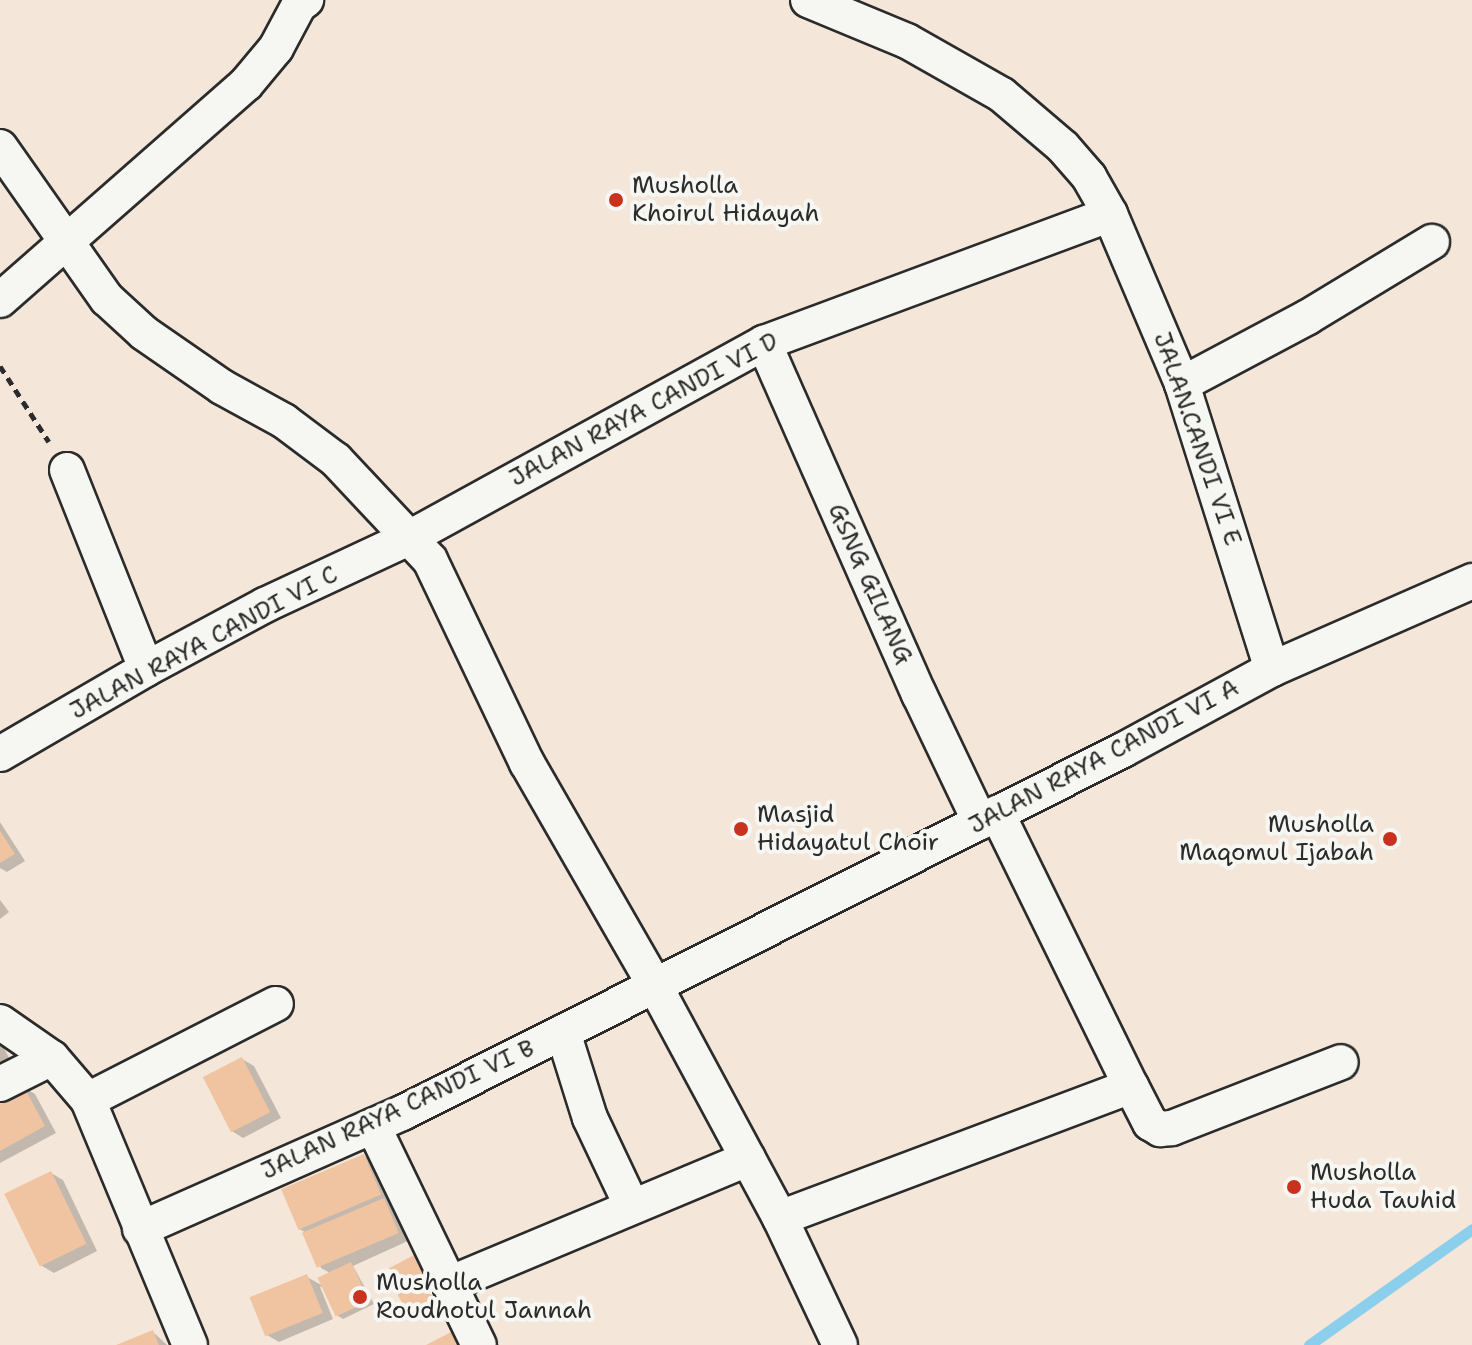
<!DOCTYPE html>
<style>
body{margin:0}
#map{position:relative;width:1472px;height:1345px;overflow:hidden;background:#f4e7d9;font-family:"Shantell Sans",sans-serif}
div>[style]{position:absolute}
.shadow>*{inset:0;background:#0003}
.stream>*{height:11px;margin:-5.5px;padding:0 5.5px;transform-origin:5.5px;border-radius:5.5px;background:#8bcfec}
.building>*{inset:0;background:#f0c4a0;transform-origin:0 0}
.path>*{height:5px;margin-top:-2.5px;transform-origin:0;background:repeating-linear-gradient(90deg,#2b2b2b 0 8px,transparent 0 14px)}
.roads{filter:drop-shadow(2px 0 #2b2b2b) drop-shadow(-2px 0 #2b2b2b) drop-shadow(0 2px #2b2b2b) drop-shadow(0 -2px #2b2b2b)}
.street>*{height:34px;margin:-17px;padding:0 17px;transform-origin:17px;border-radius:17px;background:#f6f6f2}
.dots>*{width:22px;height:22px;translate:-50% -50%;box-sizing:border-box;border:4px solid #f6f6f2;border-radius:50%}
span{translate:-50% -50%;white-space:nowrap;text-align:center;line-height:1.15;-webkit-text-stroke:8px #f6f6f2;paint-order:stroke}
.poi-label{font-size:24px;color:#2b2b2b}
.left{translate:0 -50%;text-align:left}
.right{translate:-100% -50%;text-align:right}
.street-label{font-size:24px;color:#2b2b2b}
</style>
<div id="map">
<div class="shadow">
<div style="clip-path:polygon(0 822px,25px 861px,7px 872px,0 868px)"></div>
<div style="clip-path:polygon(0 900px,9px 912px,0 919px)"></div>
<div style="clip-path:polygon(0 1040px,19px 1078px,0 1088px)"></div>
<div style="clip-path:polygon(242px 1059px,254px 1066px,281px 1118px,243px 1138px,232px 1131px)"></div>
<div style="clip-path:polygon(23px 1087px,35px 1094px,56px 1133px,0 1163px,0 1100px)"></div>
<div style="clip-path:polygon(364px 1156px,376px 1163px,392px 1202px,388px 1203px,396px 1207px,410px 1240px,353px 1266px,374px 1304px,343px 1319px,338px 1316px,332px 1274px,321px 1268px,309px 1234px,299px 1229px)"></div>
<div style="clip-path:polygon(51px 1173px,63px 1180px,97px 1251px,54px 1273px,42px 1266px)"></div>
<div style="clip-path:polygon(414px 1257px,420px 1260px,441px 1301px,414px 1314px,408px 1311px)"></div>
<div style="clip-path:polygon(307px 1277px,323px 1286px,320px 1287px,333px 1319px,279px 1342px,267px 1335px)"></div>
<div style="clip-path:polygon(153px 1332px,167px 1345px,121px 1345px)"></div>
</div>
<div class="stream">
<div style="left:1309px;top:1345px;width:200px;rotate:-35.4deg"></div>
</div>
<div class="building">
<div style="clip-path:polygon(0 831px,15px 854px,0 863px)"></div>
<div style="left:242px;top:1057px;width:62px;height:44px;rotate:63deg"></div>
<div style="clip-path:polygon(23px 1085px,45px 1126px,0 1151px,0 1097px)"></div>
<div style="left:364px;top:1154px;width:44px;height:90px;rotate:67deg"></div>
<div style="left:51px;top:1171px;width:81px;height:52px;rotate:64deg"></div>
<div style="left:384px;top:1198px;width:38px;height:89px;rotate:67deg"></div>
<div style="left:414px;top:1255px;width:49px;height:33px;rotate:62deg"></div>
<div style="left:351px;top:1262px;width:43px;height:37px;rotate:65deg"></div>
<div style="left:307px;top:1274px;width:42px;height:62px;rotate:68deg"></div>
<div style="clip-path:polygon(153px 1330px,159px 1345px,116px 1345px)"></div>
<div style="clip-path:polygon(455px 1330px,462px 1345px,426px 1345px)"></div>
</div>
<div class="path">
<div style="left:0;top:366px;width:90px;rotate:57.2deg"></div>
</div>
<div class="roads">
<div class="street">
<div style="left:808px;top:0;width:107px;rotate:22.5deg"></div>
<div style="left:907px;top:41px;width:109px;rotate:29.6deg"></div>
<div style="left:1002px;top:95px;width:80px;rotate:40.4deg"></div>
<div style="left:1063px;top:147px;width:40px;rotate:49deg"></div>
<div style="left:1089px;top:177px;width:43px;rotate:60.4deg"></div>
<div style="left:1110px;top:214px;width:185px;rotate:67deg"></div>
<div style="left:1182px;top:384px;width:299px;rotate:72.5deg"></div>
<div style="left:0;top:147px;width:186px;rotate:54.9deg"></div>
<div style="left:107px;top:299px;width:50px;rotate:42.6deg"></div>
<div style="left:144px;top:333px;width:95px;rotate:34.7deg"></div>
<div style="left:222px;top:387px;width:71px;rotate:28.7deg"></div>
<div style="left:284px;top:421px;width:65px;rotate:36.9deg"></div>
<div style="left:336px;top:460px;width:137px;rotate:46.8deg"></div>
<div style="left:430px;top:560px;width:225px;rotate:64.5deg"></div>
<div style="left:527px;top:763px;width:257px;rotate:60.1deg"></div>
<div style="left:655px;top:986px;width:264px;rotate:61.7deg"></div>
<div style="left:780px;top:1218px;width:140px;rotate:64.7deg"></div>
<div style="left:0;top:300px;width:327px;rotate:-41.3deg"></div>
<div style="left:246px;top:84px;width:47px;rotate:-50.2deg"></div>
<div style="left:276px;top:48px;width:49px;rotate:-61.9deg"></div>
<div style="left:299px;top:5px;width:9px;rotate:-36deg"></div>
<div style="left:764px;top:343px;width:384px;rotate:66.2deg"></div>
<div style="left:919px;top:694px;width:142px;rotate:64.5deg"></div>
<div style="left:1182px;top:384px;width:143px;rotate:-28deg"></div>
<div style="left:1308px;top:317px;width:145px;rotate:-31.2deg"></div>
<div style="left:67px;top:470px;width:214px;rotate:68.3deg"></div>
<div style="left:0;top:754px;width:169px;rotate:-30.2deg"></div>
<div style="left:146px;top:669px;width:135px;rotate:-28.3deg"></div>
<div style="left:265px;top:605px;width:161px;rotate:-25deg"></div>
<div style="left:411px;top:537px;width:403px;rotate:-28.8deg"></div>
<div style="left:764px;top:343px;width:369px;rotate:-20.4deg"></div>
<div style="left:997px;top:813px;width:304px;rotate:63.9deg"></div>
<div style="left:0;top:1022px;width:63px;rotate:34.7deg"></div>
<div style="left:52px;top:1058px;width:55px;rotate:49.4deg"></div>
<div style="left:88px;top:1100px;width:265px;rotate:67.4deg"></div>
<div style="left:563px;top:1032px;width:90px;rotate:72.6deg"></div>
<div style="left:590px;top:1118px;width:98px;rotate:64.7deg"></div>
<div style="left:0;top:1084px;width:58px;rotate:-26.6deg"></div>
<div style="left:88px;top:1100px;width:211px;rotate:-27.1deg"></div>
<div style="left:373px;top:1126px;width:243px;rotate:64.2deg"></div>
<div style="left:780px;top:1218px;width:375px;rotate:-20.6deg"></div>
<div style="left:1131px;top:1086px;width:42px;rotate:62.8deg"></div>
<div style="left:1150px;top:1123px;width:12px;rotate:31deg"></div>
<div style="left:1160px;top:1129px;width:12px;rotate:-5deg"></div>
<div style="left:1172px;top:1128px;width:181px;rotate:-21.3deg"></div>
<div style="left:140px;top:1229px;width:287px;rotate:-23.9deg"></div>
<div style="left:402px;top:1113px;width:807px;rotate:-26.72deg"></div>
<div style="left:1123px;top:750px;width:170px;rotate:-28.5deg"></div>
<div style="left:1272px;top:669px;width:219px;rotate:-23.7deg"></div>
<div style="left:451px;top:1283px;width:322px;rotate:-22.7deg"></div>
</div>
</div>
<div class="dots">
<div style="left:616px;top:200px;background:#c8321e"></div>
<div style="left:741px;top:829px;background:#c8321e"></div>
<div style="left:1390px;top:839px;background:#c8321e"></div>
<div style="left:1294px;top:1187px;background:#c8321e"></div>
<div style="left:360px;top:1297px;background:#c8321e"></div>
</div>
<div class="poi-label">
<span class="left" style="left:632px;top:200px">Musholla<br>Khoirul Hidayah</span>
<span class="left" style="left:757px;top:829px">Masjid<br>Hidayatul Choir</span>
<span class="right" style="left:1374px;top:839px">Musholla<br>Maqomul Ijabah</span>
<span class="left" style="left:1310px;top:1187px">Musholla<br>Huda Tauhid</span>
<span class="left" style="left:376px;top:1297px">Musholla<br>Roudhotul Jannah</span>
</div>
<div class="street-label">
<span style="left:644px;top:410px;rotate:-28deg">JALAN RAYA CANDI VI D</span>
<span style="left:1197px;top:439px;rotate:71deg">JALAN.CANDI VI E</span>
<span style="left:870px;top:584px;rotate:66deg">GSNG GILANG</span>
<span style="left:204px;top:643px;rotate:-28deg">JALAN RAYA CANDI VI C</span>
<span style="left:1104px;top:757px;rotate:-28deg">JALAN RAYA CANDI VI A</span>
<span style="left:398px;top:1110px;rotate:-25deg">JALAN RAYA CANDI VI B</span>
</div>
</div>
